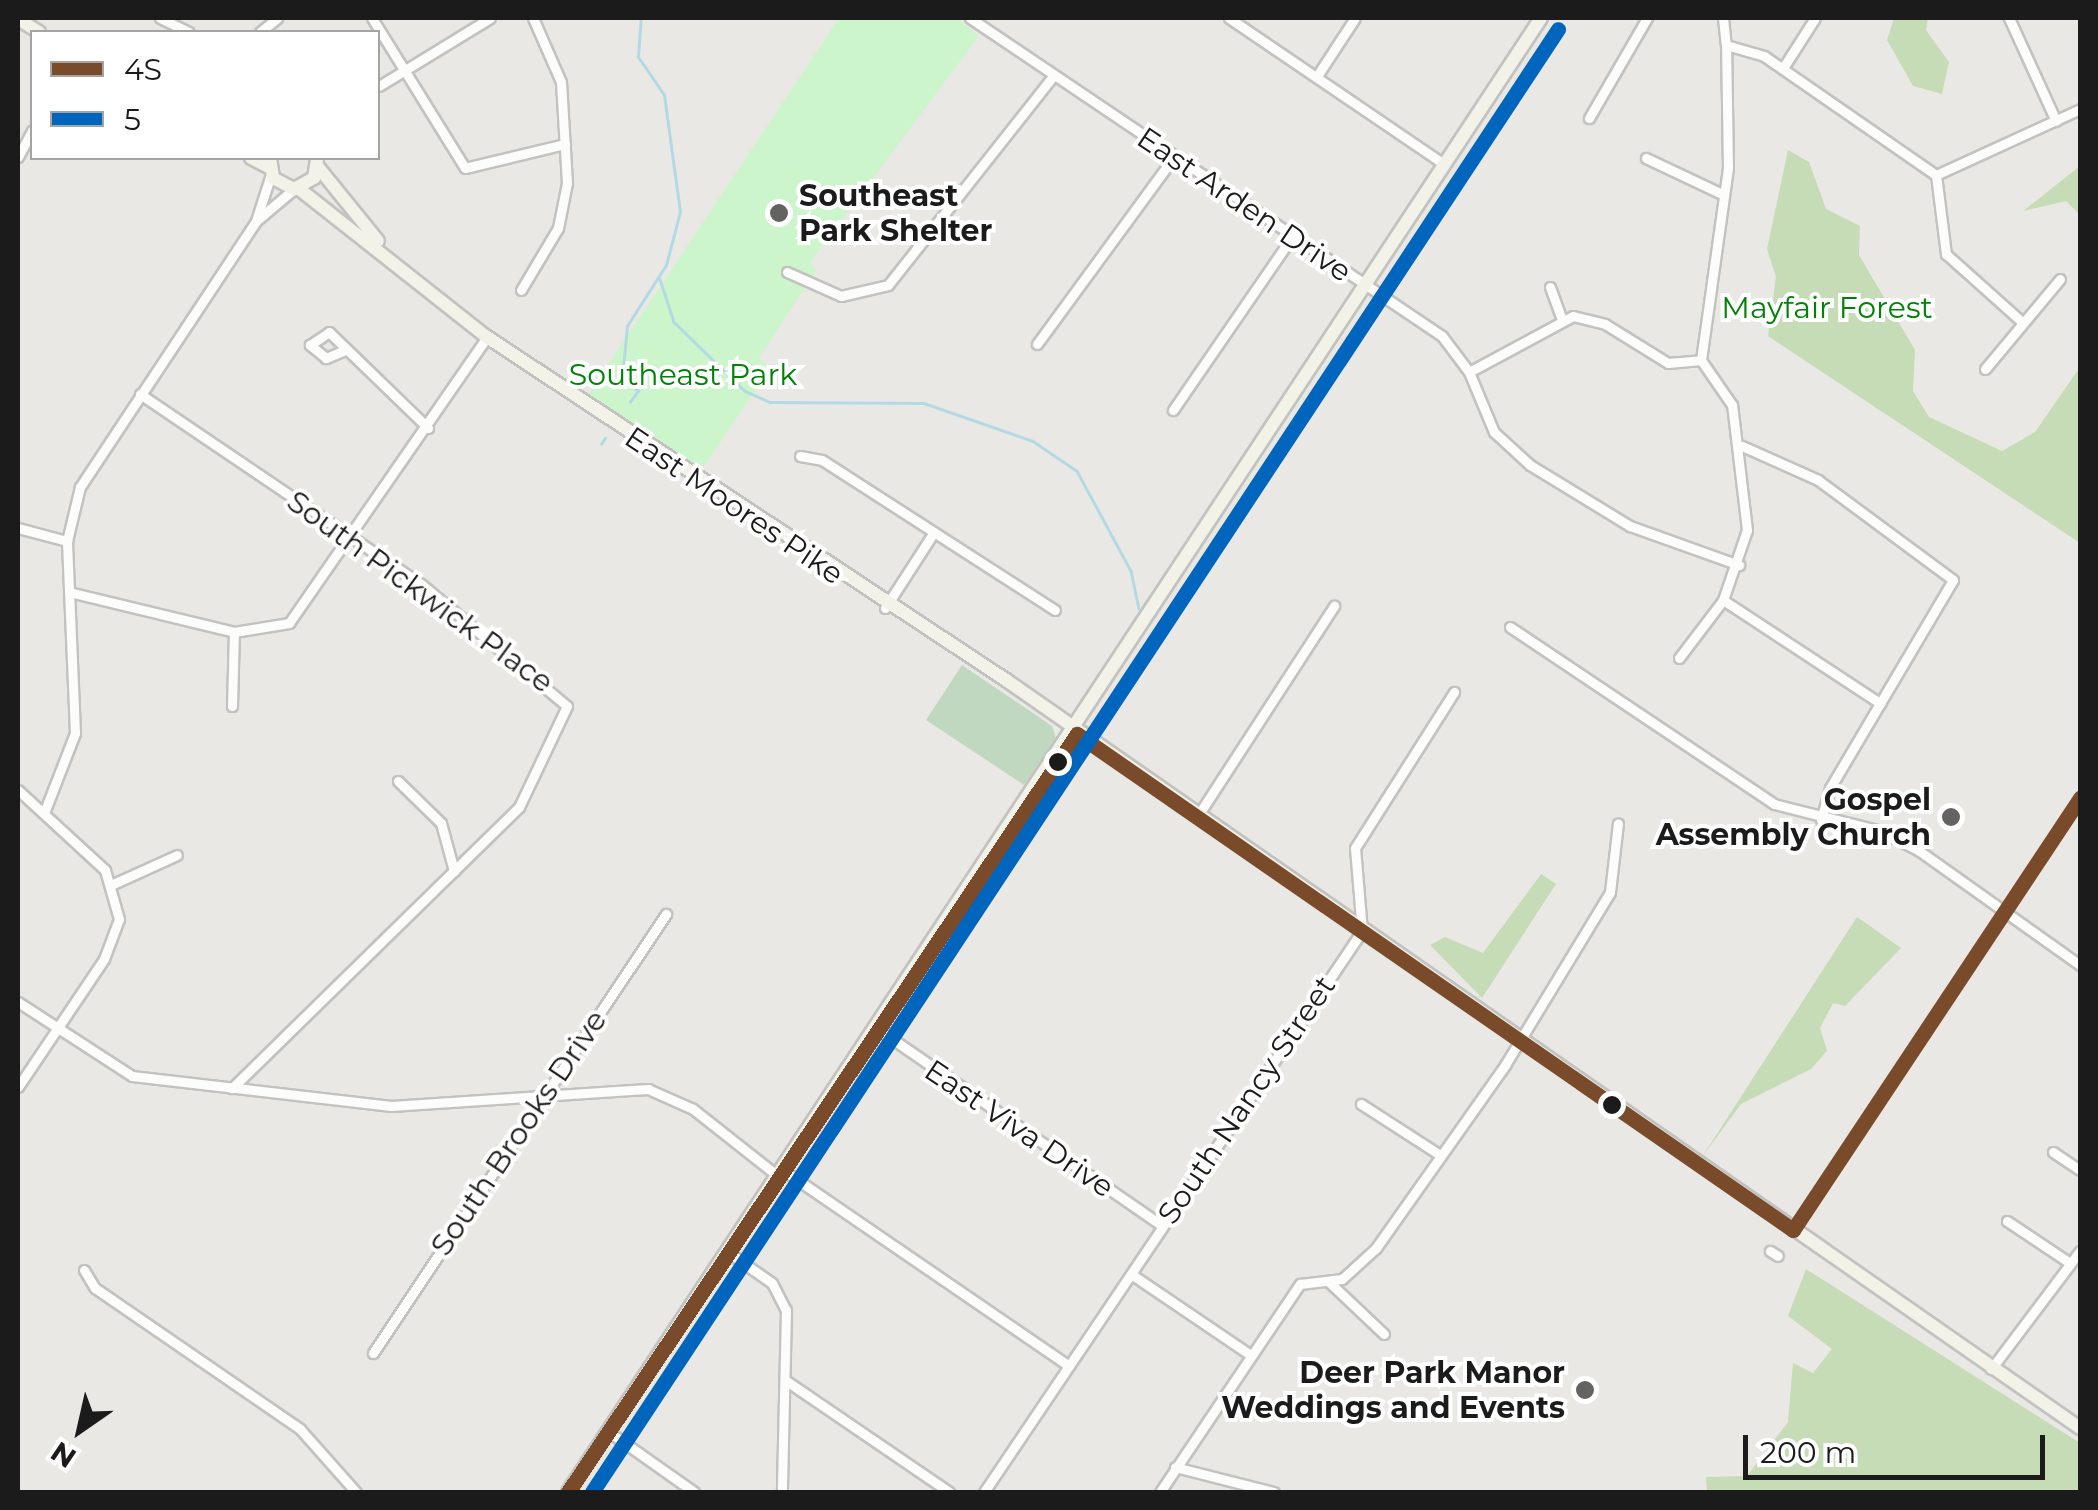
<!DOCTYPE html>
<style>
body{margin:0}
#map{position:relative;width:2098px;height:1510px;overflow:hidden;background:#eae8e4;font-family:Montserrat,sans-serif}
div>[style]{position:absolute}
.forest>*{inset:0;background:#c5dcb6}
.cemetery>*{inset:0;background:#c0d8c0}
.park>*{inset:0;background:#cdf5cc}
.stream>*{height:2.5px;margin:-1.25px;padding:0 1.25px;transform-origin:1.25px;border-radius:1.25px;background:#b3dae2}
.roads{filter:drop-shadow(2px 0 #c2c2c0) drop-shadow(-2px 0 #c2c2c0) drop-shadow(0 2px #c2c2c0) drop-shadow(0 -2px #c2c2c0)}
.street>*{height:9px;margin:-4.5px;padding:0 4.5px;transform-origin:4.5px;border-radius:4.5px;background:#fcfcfb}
.secondary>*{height:12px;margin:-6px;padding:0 6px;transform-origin:6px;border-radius:6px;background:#f2f2e8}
.bus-1>*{height:15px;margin:-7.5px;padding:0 7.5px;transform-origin:7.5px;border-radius:7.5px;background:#7a4b2a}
.bus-2>*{height:15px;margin:-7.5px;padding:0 7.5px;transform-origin:7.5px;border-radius:7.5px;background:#0065bd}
.dots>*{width:28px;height:28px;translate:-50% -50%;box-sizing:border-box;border:5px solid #fff;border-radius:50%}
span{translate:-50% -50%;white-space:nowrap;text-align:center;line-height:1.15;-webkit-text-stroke:8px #fff;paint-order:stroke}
.poi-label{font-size:30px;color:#1b1b1b;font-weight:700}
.left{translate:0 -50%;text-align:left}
.right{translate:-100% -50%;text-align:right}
.street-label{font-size:30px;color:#1b1b1b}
.park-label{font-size:30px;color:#008306}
.frame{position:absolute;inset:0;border:20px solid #1b1b1b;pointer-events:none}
.legend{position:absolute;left:30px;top:30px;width:350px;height:130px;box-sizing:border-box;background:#fff;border:2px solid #a4a4a4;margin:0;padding:12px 18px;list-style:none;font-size:30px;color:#1b1b1b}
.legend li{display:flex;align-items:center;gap:20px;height:50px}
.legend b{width:50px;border:2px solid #a4a4a4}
.north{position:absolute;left:30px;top:1380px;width:100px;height:100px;-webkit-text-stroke:8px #fff;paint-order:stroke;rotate:214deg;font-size:28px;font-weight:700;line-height:40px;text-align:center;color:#1b1b1b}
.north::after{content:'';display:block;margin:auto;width:35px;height:45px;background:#1b1b1b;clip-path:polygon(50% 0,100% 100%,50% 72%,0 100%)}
.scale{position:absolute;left:1743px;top:1435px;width:302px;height:45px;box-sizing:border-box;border:5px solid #1b1b1b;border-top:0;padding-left:12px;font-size:30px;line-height:35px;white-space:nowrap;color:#1b1b1b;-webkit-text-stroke:8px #fff;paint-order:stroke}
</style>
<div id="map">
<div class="forest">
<div style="clip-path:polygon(1894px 18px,1928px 18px,1926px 30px,1949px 62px,1942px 94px,1913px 86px,1887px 40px)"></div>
<div style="clip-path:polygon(1788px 150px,1809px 162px,1826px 209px,1860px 226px,1859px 255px,1915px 350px,1913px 391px,1929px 417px,2002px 451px,2035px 432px,2080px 367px,2080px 543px,1768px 336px,1776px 277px,1767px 249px)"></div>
<div style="clip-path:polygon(2080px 166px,2080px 215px,2066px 201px,2023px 211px)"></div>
<div style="clip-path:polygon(1541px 874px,1556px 884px,1482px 998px,1430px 945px,1445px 937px,1483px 953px)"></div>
<div style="clip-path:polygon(1857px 917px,1901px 948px,1845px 1006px,1833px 1003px,1820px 1028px,1827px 1051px,1811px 1069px,1741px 1104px,1702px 1157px)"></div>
<div style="clip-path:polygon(1806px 1269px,2080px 1443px,2080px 1492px,1707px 1492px,1706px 1477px,1747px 1476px,1788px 1422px,1793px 1363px,1813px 1373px,1832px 1349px,1788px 1316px)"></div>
</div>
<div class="cemetery">
<div style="clip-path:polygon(962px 665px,1052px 726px,1056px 738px,1024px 785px,926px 720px)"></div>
</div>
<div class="park">
<div style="clip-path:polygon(839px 18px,957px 18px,979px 36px,810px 263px,816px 271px,759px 358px,770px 369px,698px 475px,588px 395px)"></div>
</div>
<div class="stream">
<div style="left:660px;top:279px;width:45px;rotate:72deg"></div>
<div style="left:674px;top:322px;width:99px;rotate:44.2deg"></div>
<div style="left:745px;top:391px;width:27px;rotate:24deg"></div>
<div style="left:770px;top:402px;width:154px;rotate:0.4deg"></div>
<div style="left:924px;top:403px;width:115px;rotate:19.2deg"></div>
<div style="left:1033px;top:441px;width:53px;rotate:34.3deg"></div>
<div style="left:1077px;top:471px;width:114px;rotate:61.6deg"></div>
<div style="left:1131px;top:571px;width:38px;rotate:78deg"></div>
<div style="left:630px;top:402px;width:14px;rotate:-54deg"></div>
<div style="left:638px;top:391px;width:20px;rotate:-143deg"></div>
<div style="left:622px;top:379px;width:53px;rotate:-84.6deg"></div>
<div style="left:627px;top:326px;width:72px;rotate:-57.4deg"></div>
<div style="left:666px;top:265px;width:55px;rotate:-75.2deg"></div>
<div style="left:680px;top:212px;width:118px;rotate:-97.8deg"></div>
<div style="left:664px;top:95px;width:46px;rotate:-124.4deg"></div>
<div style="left:638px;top:57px;width:39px;rotate:-86deg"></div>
<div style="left:601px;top:444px;width:7px;rotate:-56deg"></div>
</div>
<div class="roads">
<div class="street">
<div style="left:160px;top:18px;width:32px;rotate:26deg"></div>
<div style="left:372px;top:18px;width:176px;rotate:58.2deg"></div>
<div style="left:465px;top:168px;width:103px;rotate:-13.5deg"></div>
<div style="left:970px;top:18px;width:569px;rotate:33.97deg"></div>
<div style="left:1442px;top:336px;width:45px;rotate:53.1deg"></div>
<div style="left:1469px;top:372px;width:65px;rotate:67.4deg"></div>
<div style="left:1494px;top:432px;width:49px;rotate:42.5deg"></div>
<div style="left:1530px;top:465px;width:117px;rotate:31.4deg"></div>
<div style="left:1630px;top:526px;width:116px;rotate:19.7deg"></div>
<div style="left:1229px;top:18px;width:260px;rotate:34.2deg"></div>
<div style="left:1723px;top:18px;width:27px;rotate:84deg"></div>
<div style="left:1726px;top:45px;width:40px;rotate:16deg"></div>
<div style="left:1764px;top:56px;width:209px;rotate:34.7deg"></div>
<div style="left:2009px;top:18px;width:113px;rotate:65.5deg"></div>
<div style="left:260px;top:32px;width:22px;rotate:-39deg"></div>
<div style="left:1783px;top:68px;width:59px;rotate:-57.4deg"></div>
<div style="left:1317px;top:76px;width:69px;rotate:-56.8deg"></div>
<div style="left:379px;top:86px;width:130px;rotate:-31.5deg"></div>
<div style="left:1589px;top:118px;width:116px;rotate:-59.9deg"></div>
<div style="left:18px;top:157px;width:30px;rotate:-62deg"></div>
<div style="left:1646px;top:158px;width:84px;rotate:25.3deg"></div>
<div style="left:271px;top:174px;width:49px;rotate:107.7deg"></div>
<div style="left:256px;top:221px;width:50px;rotate:-40.1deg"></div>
<div style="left:1936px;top:175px;width:80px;rotate:82.8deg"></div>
<div style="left:1946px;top:254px;width:102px;rotate:41.8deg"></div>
<div style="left:1936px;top:175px;width:158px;rotate:-24.6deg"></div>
<div style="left:787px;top:272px;width:59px;rotate:24deg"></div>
<div style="left:841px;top:296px;width:48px;rotate:-13.2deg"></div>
<div style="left:888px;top:285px;width:266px;rotate:-51.7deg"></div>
<div style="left:1550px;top:287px;width:32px;rotate:70deg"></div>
<div style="left:521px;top:290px;width:72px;rotate:-59.2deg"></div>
<div style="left:558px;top:228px;width:46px;rotate:-78.7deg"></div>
<div style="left:567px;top:183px;width:101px;rotate:-93.4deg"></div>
<div style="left:561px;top:82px;width:70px;rotate:-113.6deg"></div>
<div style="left:1037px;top:344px;width:230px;rotate:-53.8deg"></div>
<div style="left:345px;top:350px;width:21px;rotate:157deg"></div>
<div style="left:326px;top:358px;width:21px;rotate:-141deg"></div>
<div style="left:310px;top:345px;width:23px;rotate:-34deg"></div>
<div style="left:329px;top:332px;width:138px;rotate:44.1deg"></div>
<div style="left:1985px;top:369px;width:117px;rotate:-50.2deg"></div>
<div style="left:1469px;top:372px;width:118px;rotate:-28.3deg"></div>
<div style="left:1573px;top:316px;width:33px;rotate:14deg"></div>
<div style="left:1605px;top:324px;width:74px;rotate:31.8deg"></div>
<div style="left:1668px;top:363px;width:33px;rotate:-5deg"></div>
<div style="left:140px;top:394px;width:339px;rotate:34.1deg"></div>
<div style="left:421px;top:584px;width:190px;rotate:39.9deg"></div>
<div style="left:567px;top:706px;width:112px;rotate:115.4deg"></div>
<div style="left:519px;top:807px;width:402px;rotate:135.6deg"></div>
<div style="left:1173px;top:410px;width:209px;rotate:-55.5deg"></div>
<div style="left:1742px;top:446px;width:83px;rotate:24.1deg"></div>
<div style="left:1818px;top:480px;width:168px;rotate:36.5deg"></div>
<div style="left:1953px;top:580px;width:242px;rotate:120.6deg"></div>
<div style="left:1830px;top:788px;width:33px;rotate:106deg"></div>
<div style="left:800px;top:456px;width:22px;rotate:10deg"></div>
<div style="left:822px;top:460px;width:277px;rotate:32.8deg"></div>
<div style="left:18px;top:528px;width:51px;rotate:14.9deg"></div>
<div style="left:69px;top:592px;width:170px;rotate:13.6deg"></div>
<div style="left:234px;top:632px;width:56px;rotate:-9.3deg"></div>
<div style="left:289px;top:623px;width:348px;rotate:-55.3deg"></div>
<div style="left:1723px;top:600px;width:188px;rotate:33.3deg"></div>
<div style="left:885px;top:608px;width:90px;rotate:-57.2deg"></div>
<div style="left:1510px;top:627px;width:318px;rotate:33.8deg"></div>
<div style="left:1774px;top:804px;width:110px;rotate:14.2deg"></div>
<div style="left:1881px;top:831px;width:42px;rotate:27.2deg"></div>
<div style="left:1918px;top:850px;width:199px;rotate:35.4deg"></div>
<div style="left:1679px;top:658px;width:73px;rotate:-52.8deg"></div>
<div style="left:1723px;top:600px;width:74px;rotate:-71.1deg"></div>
<div style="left:1747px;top:530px;width:126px;rotate:-96.8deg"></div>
<div style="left:1732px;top:405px;width:55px;rotate:-124.6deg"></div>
<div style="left:1701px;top:360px;width:194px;rotate:-82deg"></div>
<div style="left:1728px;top:168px;width:123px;rotate:-90.9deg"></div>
<div style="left:232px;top:706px;width:74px;rotate:-88.5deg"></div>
<div style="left:398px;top:781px;width:60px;rotate:44.3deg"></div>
<div style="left:441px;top:823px;width:50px;rotate:74.8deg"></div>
<div style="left:18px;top:790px;width:118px;rotate:42.6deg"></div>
<div style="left:105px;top:870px;width:51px;rotate:74.1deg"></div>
<div style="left:119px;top:919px;width:43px;rotate:110.6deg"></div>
<div style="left:104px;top:959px;width:154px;rotate:123.9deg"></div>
<div style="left:44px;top:813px;width:86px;rotate:-68.8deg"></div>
<div style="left:75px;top:733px;width:192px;rotate:-92.4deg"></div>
<div style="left:67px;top:541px;width:56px;rotate:-76.5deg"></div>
<div style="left:80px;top:487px;width:319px;rotate:-56.5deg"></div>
<div style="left:1197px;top:817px;width:252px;rotate:-57deg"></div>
<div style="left:113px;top:884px;width:70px;rotate:-24.4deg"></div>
<div style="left:18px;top:1002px;width:136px;rotate:33deg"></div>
<div style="left:132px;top:1076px;width:261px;rotate:6.6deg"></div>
<div style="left:391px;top:1106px;width:258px;rotate:-3.8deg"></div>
<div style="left:648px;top:1089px;width:49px;rotate:24deg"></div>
<div style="left:693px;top:1109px;width:110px;rotate:38.3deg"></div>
<div style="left:878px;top:1029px;width:346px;rotate:34.7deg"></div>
<div style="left:1361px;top:1104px;width:90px;rotate:32.8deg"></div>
<div style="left:2053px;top:1152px;width:32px;rotate:34deg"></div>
<div style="left:783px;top:1170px;width:345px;rotate:34.4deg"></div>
<div style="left:2007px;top:1221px;width:72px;rotate:33.7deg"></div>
<div style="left:1793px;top:1230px;width:519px;rotate:-56.4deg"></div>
<div style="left:1770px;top:1251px;width:9px;rotate:32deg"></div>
<div style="left:729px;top:1253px;width:52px;rotate:34.9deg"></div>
<div style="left:772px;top:1283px;width:30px;rotate:63deg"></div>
<div style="left:786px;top:1310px;width:182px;rotate:91.3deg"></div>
<div style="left:84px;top:1270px;width:21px;rotate:59deg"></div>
<div style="left:95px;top:1288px;width:249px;rotate:34.5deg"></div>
<div style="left:300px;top:1429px;width:84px;rotate:48.4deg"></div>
<div style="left:1131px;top:1274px;width:143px;rotate:34.1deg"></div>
<div style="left:1328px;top:1281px;width:77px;rotate:43.4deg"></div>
<div style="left:373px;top:1353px;width:528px;rotate:-56.28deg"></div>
<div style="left:1991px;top:1369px;width:148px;rotate:-53deg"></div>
<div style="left:788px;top:1382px;width:195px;rotate:34.3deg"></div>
<div style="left:609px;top:1432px;width:104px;rotate:35.2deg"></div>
<div style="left:1175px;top:1467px;width:102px;rotate:14.2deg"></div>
<div style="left:984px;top:1492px;width:676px;rotate:-56.03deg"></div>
<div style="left:1362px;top:931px;width:83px;rotate:-94.8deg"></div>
<div style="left:1355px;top:848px;width:185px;rotate:-57.6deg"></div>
<div style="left:1160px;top:1492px;width:251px;rotate:-56.1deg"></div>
<div style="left:1300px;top:1284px;width:42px;rotate:-6.8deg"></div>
<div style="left:1342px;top:1279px;width:46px;rotate:-42.4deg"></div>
<div style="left:1376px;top:1248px;width:224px;rotate:-54.8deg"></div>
<div style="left:1505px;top:1065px;width:202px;rotate:-58.7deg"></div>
<div style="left:1610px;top:892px;width:69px;rotate:-83.4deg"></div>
</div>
<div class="secondary">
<div style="left:18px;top:19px;width:25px;rotate:32deg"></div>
<div style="left:251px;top:158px;width:20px;rotate:27deg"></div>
<div style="left:270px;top:158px;width:20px;rotate:81deg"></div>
<div style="left:273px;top:178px;width:24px;rotate:28deg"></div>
<div style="left:294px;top:189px;width:23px;rotate:-29deg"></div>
<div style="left:314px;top:178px;width:20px;rotate:-81deg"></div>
<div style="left:318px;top:167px;width:95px;rotate:51deg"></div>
<div style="left:298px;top:188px;width:241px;rotate:38.3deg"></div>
<div style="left:487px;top:337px;width:622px;rotate:33.46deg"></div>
<div style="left:1006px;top:680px;width:1309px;rotate:34.86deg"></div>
<div style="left:568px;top:1492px;width:1766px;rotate:-56.57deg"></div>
</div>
</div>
<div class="bus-1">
<div style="left:568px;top:1492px;width:913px;rotate:-56.12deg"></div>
<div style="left:1077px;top:734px;width:871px;rotate:34.71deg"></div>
<div style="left:1793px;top:1230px;width:519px;rotate:-56.4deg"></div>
</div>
<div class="bus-2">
<div style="left:592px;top:1492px;width:1753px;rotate:-56.56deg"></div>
</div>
<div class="dots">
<div style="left:779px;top:213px;background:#636361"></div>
<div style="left:1058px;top:762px;background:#1b1b1b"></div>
<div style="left:1951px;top:817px;background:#636361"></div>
<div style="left:1612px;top:1105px;background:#1b1b1b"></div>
<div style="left:1585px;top:1390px;background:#636361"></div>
</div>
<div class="poi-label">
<span class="left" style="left:799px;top:213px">Southeast<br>Park Shelter</span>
<span class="right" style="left:1931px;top:817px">Gospel<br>Assembly Church</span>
<span class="right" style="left:1565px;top:1390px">Deer Park Manor<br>Weddings and Events</span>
</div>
<div class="street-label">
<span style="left:1244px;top:205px;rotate:34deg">East Arden Drive</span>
<span style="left:734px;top:506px;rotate:34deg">East Moores Pike</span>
<span style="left:420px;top:592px;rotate:36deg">South Pickwick Place</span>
<span style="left:1247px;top:1100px;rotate:-56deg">South Nancy Street</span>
<span style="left:1019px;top:1129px;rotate:34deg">East Viva Drive</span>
<span style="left:519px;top:1133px;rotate:-56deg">South Brooks Drive</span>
</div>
<div class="park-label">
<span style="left:1827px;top:308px">Mayfair Forest</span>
<span style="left:683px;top:375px">Southeast Park</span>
</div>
<div class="frame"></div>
<ul class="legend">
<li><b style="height:12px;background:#7a4b2a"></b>4S</li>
<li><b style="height:12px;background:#0065bd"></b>5</li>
</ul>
<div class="north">N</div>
<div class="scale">200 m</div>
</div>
